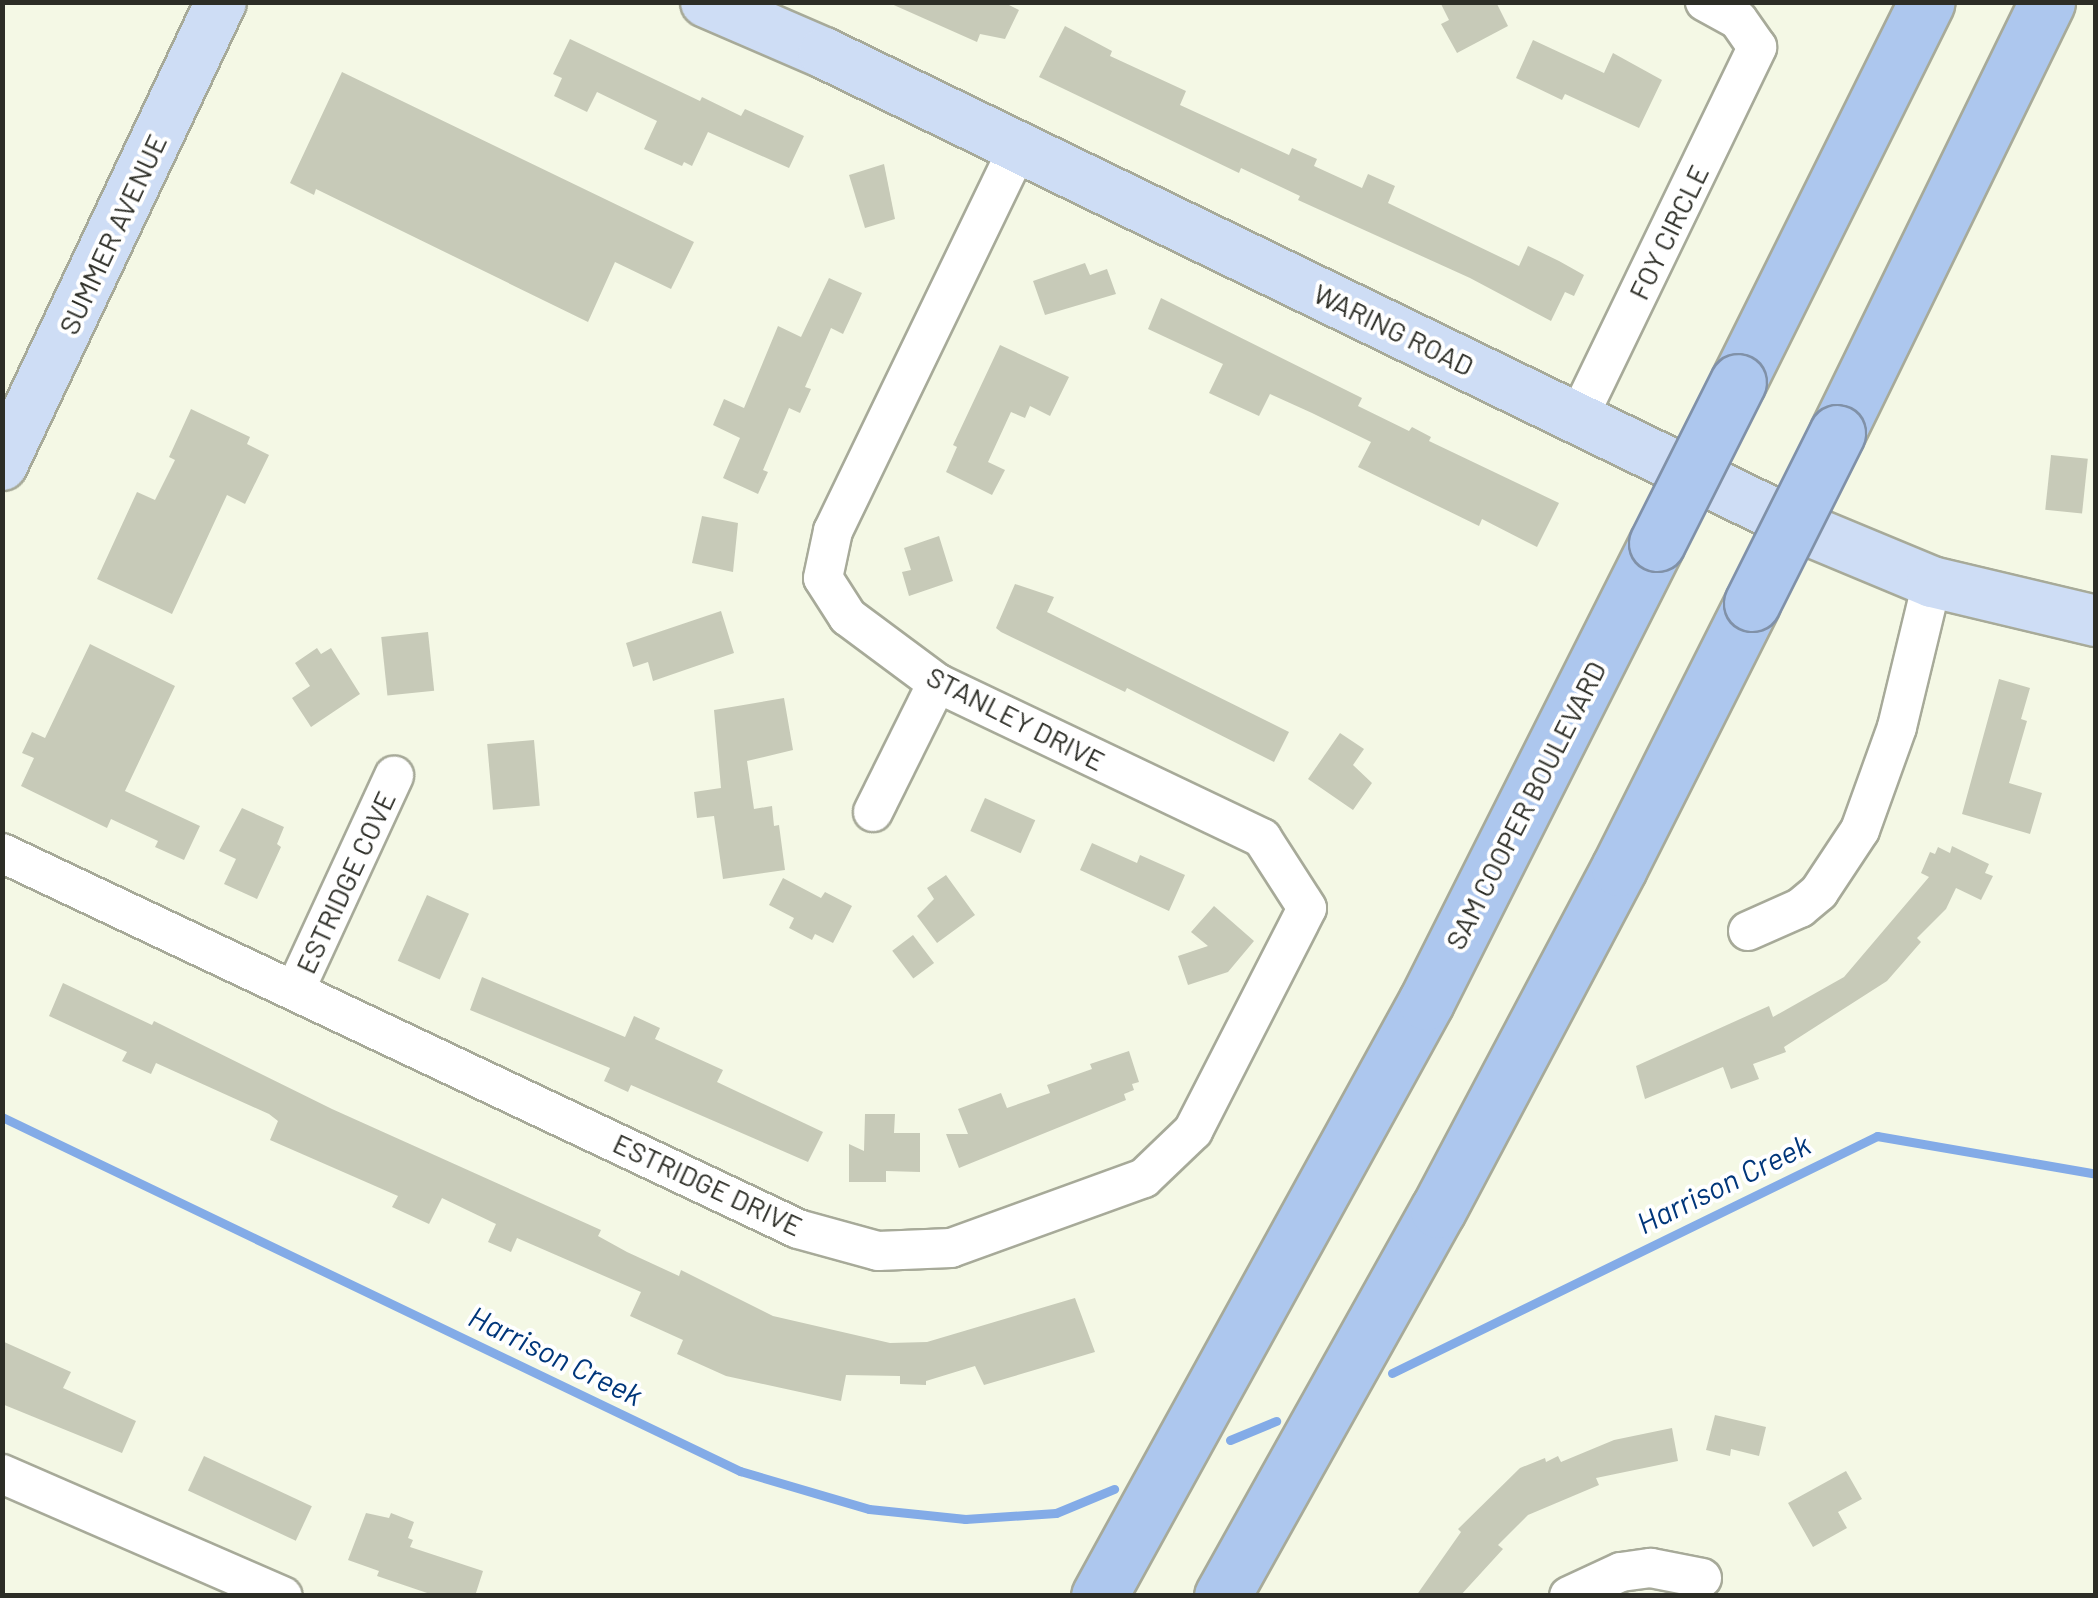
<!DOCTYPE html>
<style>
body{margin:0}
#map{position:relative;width:2098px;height:1598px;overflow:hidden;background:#f4f8e5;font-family:Barlow,sans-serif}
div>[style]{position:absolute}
.stream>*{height:9px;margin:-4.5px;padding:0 4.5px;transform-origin:4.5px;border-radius:4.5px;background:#83abe7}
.building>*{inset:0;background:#c7cab8;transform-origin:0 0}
.roads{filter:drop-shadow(2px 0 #a7aa99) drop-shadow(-2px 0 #a7aa99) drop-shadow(0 2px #a7aa99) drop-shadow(0 -2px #a7aa99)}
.minor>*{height:38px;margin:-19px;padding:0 19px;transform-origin:19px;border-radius:19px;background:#fff}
.major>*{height:50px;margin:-25px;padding:0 25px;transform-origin:25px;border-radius:25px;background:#ceddf5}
.highway>*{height:55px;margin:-27.5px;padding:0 27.5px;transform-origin:27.5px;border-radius:27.5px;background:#adc7ee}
.bridges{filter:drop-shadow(2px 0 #8091a8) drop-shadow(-2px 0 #8091a8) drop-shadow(0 2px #8091a8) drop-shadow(0 -2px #8091a8)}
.highway-bridge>*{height:55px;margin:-27.5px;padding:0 27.5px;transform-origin:27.5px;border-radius:27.5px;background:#adc7ee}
span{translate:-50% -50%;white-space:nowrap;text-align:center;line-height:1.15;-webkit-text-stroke:8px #fff;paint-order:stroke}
.street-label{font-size:28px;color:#2c2d26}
.water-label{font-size:30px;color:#00367a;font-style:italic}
.frame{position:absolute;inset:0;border:5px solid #2c2d26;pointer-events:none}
</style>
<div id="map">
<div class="stream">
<div style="left:2px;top:1117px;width:819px;rotate:25.63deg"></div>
<div style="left:740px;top:1471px;width:134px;rotate:16.4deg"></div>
<div style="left:869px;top:1509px;width:97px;rotate:5.9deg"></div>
<div style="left:965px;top:1519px;width:91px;rotate:-3.8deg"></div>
<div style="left:1056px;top:1513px;width:63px;rotate:-22.5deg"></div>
<div style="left:1392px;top:1373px;width:540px;rotate:-26.04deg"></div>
<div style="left:1877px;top:1136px;width:222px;rotate:9.8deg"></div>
<div style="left:1230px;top:1440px;width:50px;rotate:-22.4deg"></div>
</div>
<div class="building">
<div style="clip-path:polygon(887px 2px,1003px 2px,1019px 10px,1005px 39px,980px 34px,977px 42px)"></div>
<div style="clip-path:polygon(1440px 2px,1496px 2px,1508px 26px,1457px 53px,1441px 24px,1449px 20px)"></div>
<div style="clip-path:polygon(1065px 26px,1112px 51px,1110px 56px,1186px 91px,1180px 105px,1289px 155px,1292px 148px,1317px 159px,1314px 166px,1362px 188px,1368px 174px,1395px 186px,1388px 203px,1519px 266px,1528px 246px,1559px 261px,1584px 275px,1574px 296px,1565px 292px,1551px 321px,1470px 278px,1298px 200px,1300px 196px,1241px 168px,1239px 173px,1039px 77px)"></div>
<div style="clip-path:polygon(570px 39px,700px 101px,702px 97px,741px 116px,745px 109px,804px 136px,789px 168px,708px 132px,692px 166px,684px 162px,682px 166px,644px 149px,657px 121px,597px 92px,587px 112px,554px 96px,562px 78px,553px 74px)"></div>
<div style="clip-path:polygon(1533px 40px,1604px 73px,1613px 53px,1662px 80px,1639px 128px,1565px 94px,1562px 100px,1516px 78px)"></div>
<div style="clip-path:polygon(342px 72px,694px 242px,671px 289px,615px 262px,588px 322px,316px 189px,314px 195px,290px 183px)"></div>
<div style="clip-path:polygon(884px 164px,895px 219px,865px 228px,849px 175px)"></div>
<div style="clip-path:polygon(1085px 263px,1090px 275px,1107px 269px,1116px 294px,1045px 315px,1033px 281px)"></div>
<div style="clip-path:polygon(829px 278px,862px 293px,843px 334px,831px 328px,805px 387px,811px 389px,800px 413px,789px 408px,763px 470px,768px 472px,758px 494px,723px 478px,740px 438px,713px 425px,724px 399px,744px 408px,778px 326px,801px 337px)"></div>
<div style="clip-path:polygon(1161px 298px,1362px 398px,1358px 406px,1409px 431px,1412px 427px,1431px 437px,1429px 441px,1559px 503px,1537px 547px,1482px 519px,1479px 526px,1358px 467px,1371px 442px,1312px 413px,1270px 394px,1259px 416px,1209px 393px,1223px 364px,1148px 329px)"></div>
<div style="clip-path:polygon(1000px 345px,1069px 377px,1050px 416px,1030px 406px,1025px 418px,1011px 412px,988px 462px,1005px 470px,992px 495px,946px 472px,957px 447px,953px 445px)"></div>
<div style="clip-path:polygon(191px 409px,250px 437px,247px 444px,269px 455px,245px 504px,227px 495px,172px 614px,97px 579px,137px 492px,155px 500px,175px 460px,169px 457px)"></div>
<div style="left:2051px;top:455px;width:37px;height:55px;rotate:6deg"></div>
<div style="clip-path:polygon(702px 516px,738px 523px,733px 572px,692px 563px)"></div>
<div style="clip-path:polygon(939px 536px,953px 581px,909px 596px,902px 572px,911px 570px,904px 548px)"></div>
<div style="clip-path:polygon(1015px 584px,1054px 597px,1047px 612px,1289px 732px,1274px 762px,1127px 688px,1125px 692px,1001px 632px,996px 628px)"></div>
<div style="clip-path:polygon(721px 611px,734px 653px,653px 681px,648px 662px,633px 667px,626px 643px)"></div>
<div style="left:428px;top:632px;width:59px;height:47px;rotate:84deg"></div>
<div style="clip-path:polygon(90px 644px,175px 686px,125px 791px,200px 826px,184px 860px,155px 847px,158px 841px,111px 819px,107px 828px,21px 786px,34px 758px,22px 753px,32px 732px,45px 738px)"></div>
<div style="clip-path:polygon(317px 648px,321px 654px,331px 648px,360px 694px,311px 727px,292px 698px,310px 686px,295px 663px)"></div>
<div style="clip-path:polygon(1999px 679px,2030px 688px,2021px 719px,2027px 721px,2009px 783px,2042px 793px,2030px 834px,1962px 814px)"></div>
<div style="clip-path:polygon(784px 698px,793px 750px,747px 761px,754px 809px,772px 806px,774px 826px,779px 825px,785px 870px,723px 879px,714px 816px,697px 818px,694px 792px,721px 788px,714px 710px)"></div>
<div style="clip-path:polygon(1340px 733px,1364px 749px,1353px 765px,1372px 783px,1353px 810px,1308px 779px)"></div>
<div style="left:534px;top:740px;width:66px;height:47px;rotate:85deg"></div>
<div style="left:985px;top:798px;width:55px;height:36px;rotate:24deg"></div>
<div style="clip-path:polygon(242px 808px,284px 827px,277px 844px,281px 847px,257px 899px,224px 884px,236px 859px,219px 851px)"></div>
<div style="clip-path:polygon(1092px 843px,1137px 863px,1140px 855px,1185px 875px,1169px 911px,1080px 870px)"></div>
<div style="clip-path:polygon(1952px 846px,1989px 864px,1985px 873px,1993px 876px,1981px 900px,1956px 888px,1946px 909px,1917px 938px,1921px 942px,1887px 981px,1784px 1047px,1786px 1052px,1753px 1064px,1759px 1079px,1731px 1089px,1723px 1067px,1645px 1099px,1636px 1066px,1769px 1006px,1773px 1017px,1844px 977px,1929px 877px,1921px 873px,1930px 852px,1935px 854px,1938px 847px,1950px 853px)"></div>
<div style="clip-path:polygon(946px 875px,975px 915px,937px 943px,917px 916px,934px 899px,927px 888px)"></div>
<div style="clip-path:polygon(783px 878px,821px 898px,825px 892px,852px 906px,833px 943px,815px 934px,812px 940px,789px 928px,794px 918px,769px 905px)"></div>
<div style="left:427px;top:895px;width:46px;height:72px;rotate:24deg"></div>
<div style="clip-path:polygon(1214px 906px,1254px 941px,1228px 972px,1188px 985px,1178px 956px,1208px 946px,1191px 932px)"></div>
<div style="left:913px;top:935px;width:35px;height:26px;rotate:53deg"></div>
<div style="clip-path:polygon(482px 977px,625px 1037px,634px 1016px,660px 1028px,655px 1039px,723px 1070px,717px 1082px,823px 1132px,808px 1162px,631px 1085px,628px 1092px,604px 1081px,610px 1068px,470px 1010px)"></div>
<div style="clip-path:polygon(63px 983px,152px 1025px,154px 1021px,332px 1109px,601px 1230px,598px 1236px,627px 1252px,679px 1276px,681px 1270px,773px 1316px,890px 1343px,927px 1342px,1075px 1298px,1095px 1352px,984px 1385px,975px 1366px,926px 1381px,926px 1385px,900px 1384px,900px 1376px,846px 1375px,841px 1401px,726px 1376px,677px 1354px,683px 1340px,630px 1316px,641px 1292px,517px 1238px,511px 1252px,488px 1242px,496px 1224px,442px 1198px,429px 1224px,392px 1207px,398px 1196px,270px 1140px,278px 1121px,269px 1114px,156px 1063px,151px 1074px,122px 1061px,127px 1052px,49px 1016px)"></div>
<div style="clip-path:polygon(1129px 1051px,1139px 1082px,1132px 1084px,1134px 1090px,1124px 1094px,1126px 1100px,959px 1168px,946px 1134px,968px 1134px,958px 1109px,1001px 1093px,1007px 1108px,1050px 1093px,1047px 1085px,1092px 1069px,1090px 1064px)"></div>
<div style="clip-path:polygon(865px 1114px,895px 1114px,894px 1133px,920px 1133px,920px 1172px,886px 1171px,886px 1182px,849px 1182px,849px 1144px,864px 1151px)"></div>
<div style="clip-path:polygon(2px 1341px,71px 1372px,63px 1388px,136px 1421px,122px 1453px,2px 1404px)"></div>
<div style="clip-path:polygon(1715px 1415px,1766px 1427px,1759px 1456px,1731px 1449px,1730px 1456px,1706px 1450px)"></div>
<div style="clip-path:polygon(1672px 1428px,1678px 1461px,1596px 1478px,1599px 1485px,1528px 1515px,1498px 1545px,1503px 1549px,1460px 1596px,1416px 1596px,1461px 1532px,1458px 1529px,1520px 1468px,1545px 1458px,1546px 1462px,1558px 1456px,1561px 1462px,1614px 1440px)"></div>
<div style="left:204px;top:1456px;width:119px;height:38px;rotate:25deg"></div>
<div style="clip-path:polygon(1846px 1471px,1862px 1499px,1838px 1512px,1847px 1528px,1813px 1547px,1788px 1503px)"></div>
<div style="clip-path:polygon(366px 1513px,389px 1518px,391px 1513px,414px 1522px,408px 1538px,413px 1540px,410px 1547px,483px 1571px,475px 1596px,436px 1596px,377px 1576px,379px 1571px,348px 1560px)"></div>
</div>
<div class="roads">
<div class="minor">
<div style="left:1578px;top:418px;width:412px;rotate:-64.2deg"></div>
<div style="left:1757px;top:47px;width:33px;rotate:-125deg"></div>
<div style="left:1738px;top:20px;width:38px;rotate:-151deg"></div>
<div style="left:873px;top:812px;width:144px;rotate:-63.6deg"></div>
<div style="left:2px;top:853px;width:880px;rotate:25.28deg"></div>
<div style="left:798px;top:1229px;width:83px;rotate:15.4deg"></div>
<div style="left:878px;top:1251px;width:73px;rotate:-2.4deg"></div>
<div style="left:951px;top:1248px;width:205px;rotate:-19.9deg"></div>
<div style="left:1144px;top:1178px;width:68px;rotate:-43.8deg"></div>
<div style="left:1193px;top:1131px;width:250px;rotate:-62.9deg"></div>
<div style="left:1307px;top:908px;width:83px;rotate:-122.7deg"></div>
<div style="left:1262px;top:838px;width:360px;rotate:-154.5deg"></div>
<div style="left:937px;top:683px;width:111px;rotate:-143.4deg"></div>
<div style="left:848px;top:617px;width:46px;rotate:-122.7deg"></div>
<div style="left:823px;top:578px;width:48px;rotate:-78deg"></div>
<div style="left:833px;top:531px;width:425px;rotate:-64.2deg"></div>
<div style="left:1748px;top:931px;width:57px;rotate:-23.9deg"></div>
<div style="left:1800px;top:908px;width:25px;rotate:-40deg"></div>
<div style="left:1819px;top:892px;width:74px;rotate:-56.5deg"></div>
<div style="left:1860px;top:830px;width:109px;rotate:-70.2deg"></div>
<div style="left:1897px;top:727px;width:149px;rotate:-76.4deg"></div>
<div style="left:296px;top:988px;width:234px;rotate:-65.2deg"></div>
<div style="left:2px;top:1474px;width:306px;rotate:23.5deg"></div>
<div style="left:1569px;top:1596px;width:57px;rotate:-24.8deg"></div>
<div style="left:1621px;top:1572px;width:30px;rotate:-8deg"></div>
<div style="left:1651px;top:1568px;width:52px;rotate:11.1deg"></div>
</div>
<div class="major">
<div style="left:706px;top:2px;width:129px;rotate:23.4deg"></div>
<div style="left:824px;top:53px;width:1093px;rotate:25.88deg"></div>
<div style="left:1807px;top:530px;width:135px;rotate:22.6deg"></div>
<div style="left:1932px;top:582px;width:169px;rotate:13.4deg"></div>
<div style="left:2px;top:465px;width:512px;rotate:-64.69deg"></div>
</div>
<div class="highway">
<div style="left:1738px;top:382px;width:424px;rotate:-63.6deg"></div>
<div style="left:1837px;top:433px;width:479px;rotate:-64deg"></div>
<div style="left:1099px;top:1596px;width:678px;rotate:-61.17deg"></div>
<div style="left:1426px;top:1002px;width:514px;rotate:-63.29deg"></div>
<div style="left:1222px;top:1596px;width:442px;rotate:-60.8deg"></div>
<div style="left:1438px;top:1210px;width:387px;rotate:-62.1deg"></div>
<div style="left:1619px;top:868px;width:297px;rotate:-63.3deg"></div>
</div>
</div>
<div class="bridges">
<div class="highway-bridge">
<div style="left:1657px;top:543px;width:180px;rotate:-63.3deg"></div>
<div style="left:1752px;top:603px;width:190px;rotate:-63.4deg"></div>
</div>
</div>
<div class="street-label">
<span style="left:1668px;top:232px;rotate:-64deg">FOY CIRCLE</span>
<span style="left:112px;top:234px;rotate:-65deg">SUMMER AVENUE</span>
<span style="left:1394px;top:329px;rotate:26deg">WARING ROAD</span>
<span style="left:1016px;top:718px;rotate:27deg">STANLEY DRIVE</span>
<span style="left:1525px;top:805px;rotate:-63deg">SAM COOPER BOULEVARD</span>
<span style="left:345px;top:882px;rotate:-65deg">ESTRIDGE COVE</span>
<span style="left:708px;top:1184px;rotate:25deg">ESTRIDGE DRIVE</span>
</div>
<div class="water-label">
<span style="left:1723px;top:1183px;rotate:-26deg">Harrison Creek</span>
<span style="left:556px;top:1355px;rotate:26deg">Harrison Creek</span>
</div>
<div class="frame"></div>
</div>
